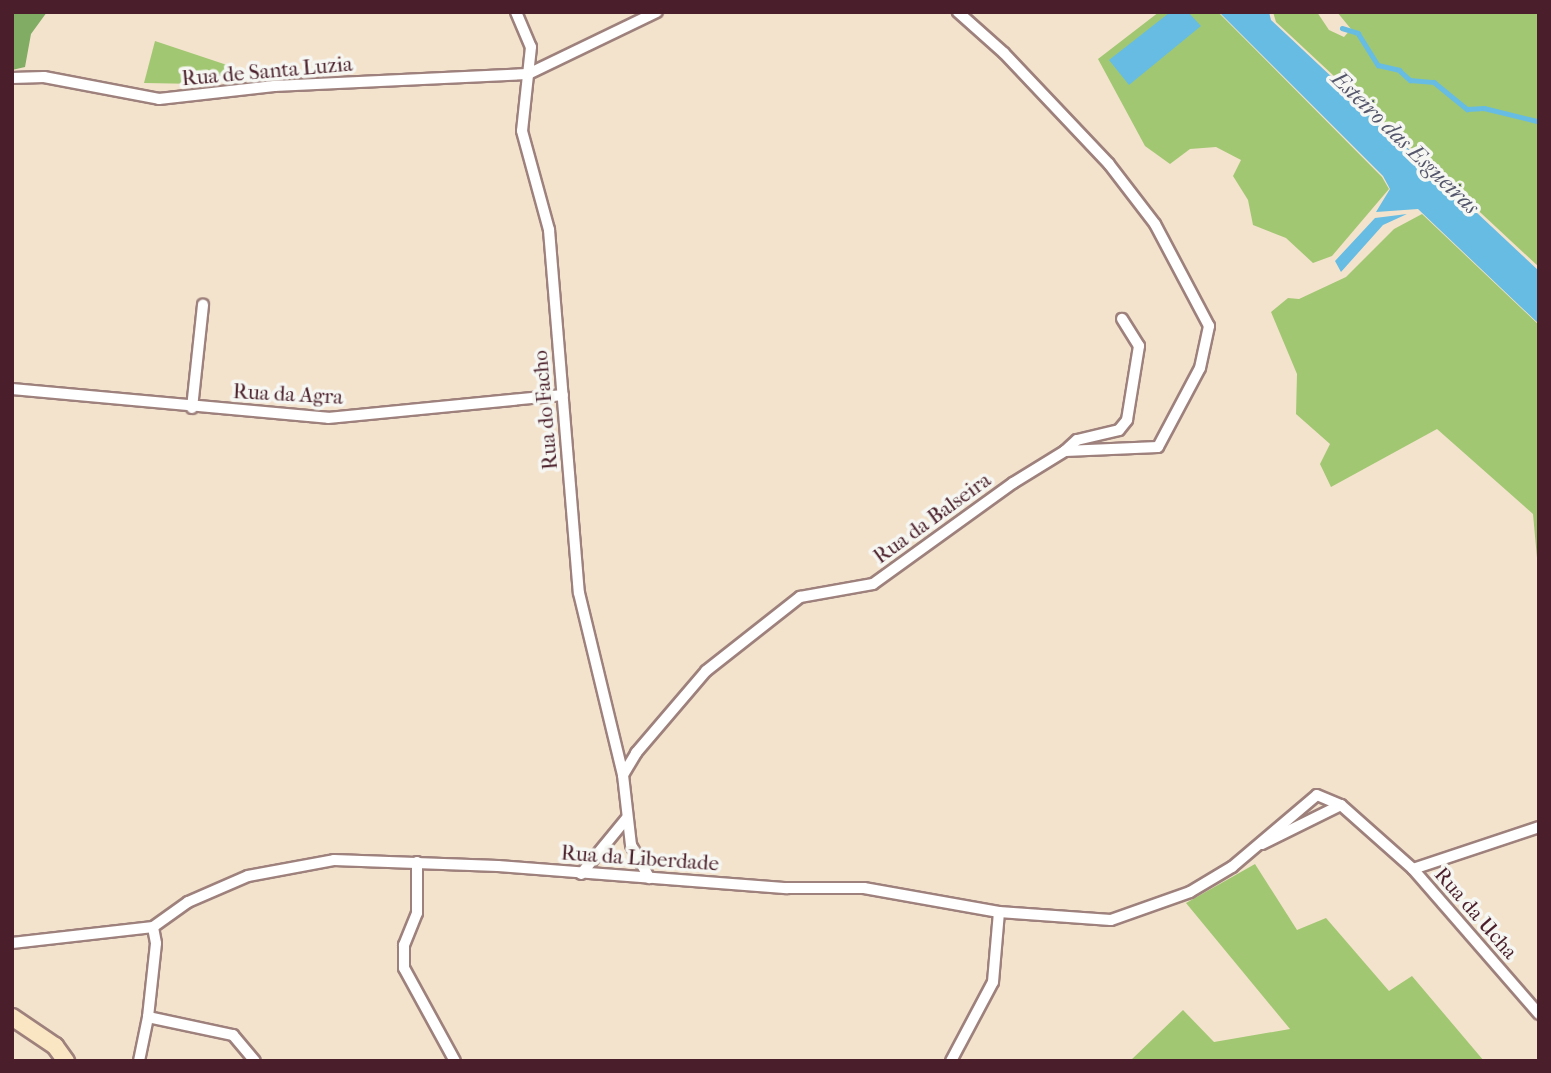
<!DOCTYPE html>
<style>
body{margin:0}
#map{position:relative;width:1551px;height:1073px;overflow:hidden;background:#f3e3cd;font-family:"IM FELL French Canon",serif}
div>[style]{position:absolute}
.green>*{inset:0;background:#a2c772}
.forest>*{inset:0;background:#81ac64}
.water>*{inset:0;background:#66bce3}
.stream>*{height:4.5px;margin:-2.25px;padding:0 2.25px;transform-origin:2.25px;border-radius:2.25px;background:#66bce3}
.roads{filter:drop-shadow(2px 0 #9e817c) drop-shadow(-2px 0 #9e817c) drop-shadow(0 2px #9e817c) drop-shadow(0 -2px #9e817c)}
.street>*{height:10px;margin:-5px;padding:0 5px;transform-origin:5px;border-radius:5px;background:#fff}
.secondary>*{height:16px;margin:-8px;padding:0 8px;transform-origin:8px;border-radius:8px;background:#fbe6c4}
span{translate:-50% -50%;white-space:nowrap;text-align:center;line-height:1.15;-webkit-text-stroke:7px #f6f6f2;paint-order:stroke}
.street-label{font-size:21px;color:#4a1f2b}
.water-label{font-size:23px;color:#54566b;font-style:italic}
.frame{position:absolute;inset:0;border:14px solid #4a1f2b;pointer-events:none}
</style>
<div id="map">
<div class="green">
<div style="clip-path:polygon(1159px 12px,1218px 12px,1382px 177px,1389px 189px,1332px 256px,1313px 263px,1286px 238px,1253px 225px,1248px 200px,1233px 176px,1241px 160px,1216px 147px,1190px 149px,1170px 164px,1145px 146px,1098px 59px)"></div>
<div style="clip-path:polygon(1273px 12px,1317px 12px,1329px 30px,1344px 37px,1351px 29px,1337px 12px,1539px 12px,1539px 267px,1276px 22px)"></div>
<div style="clip-path:polygon(155px 41px,248px 72px,200px 84px,144px 83px)"></div>
<div style="clip-path:polygon(1422px 214px,1539px 325px,1539px 580px,1533px 514px,1437px 429px,1331px 487px,1320px 464px,1330px 444px,1296px 414px,1297px 374px,1271px 312px,1288px 298px,1299px 299px,1346px 277px,1394px 229px)"></div>
<div style="clip-path:polygon(1255px 864px,1297px 930px,1326px 918px,1389px 991px,1412px 976px,1484px 1061px,1130px 1061px,1183px 1010px,1214px 1042px,1290px 1029px,1186px 903px)"></div>
</div>
<div class="forest">
<div style="clip-path:polygon(12px 12px,47px 12px,31px 34px,25px 67px,12px 70px)"></div>
</div>
<div class="water">
<div style="clip-path:polygon(1188px 12px,1201px 26px,1129px 85px,1109px 60px,1169px 13px)"></div>
<div style="clip-path:polygon(1219px 12px,1269px 12px,1271px 20px,1539px 271px,1539px 324px,1418px 209px,1376px 212px,1390px 189px,1383px 176px)"></div>
<div style="clip-path:polygon(1407px 214px,1383px 225px,1341px 272px,1335px 261px,1375px 218px)"></div>
</div>
<div class="stream">
<div style="left:1342px;top:28px;width:17px;rotate:17deg"></div>
<div style="left:1358px;top:33px;width:38px;rotate:58deg"></div>
<div style="left:1378px;top:65px;width:22px;rotate:13deg"></div>
<div style="left:1399px;top:70px;width:15px;rotate:42deg"></div>
<div style="left:1410px;top:80px;width:24px;rotate:5deg"></div>
<div style="left:1434px;top:82px;width:43px;rotate:39.3deg"></div>
<div style="left:1467px;top:109px;width:17px;rotate:-3deg"></div>
<div style="left:1484px;top:108px;width:55px;rotate:13.8deg"></div>
</div>
<div class="roads">
<div class="street">
<div style="left:516px;top:12px;width:38px;rotate:67deg"></div>
<div style="left:531px;top:47px;width:84px;rotate:96.1deg"></div>
<div style="left:522px;top:131px;width:103px;rotate:74.7deg"></div>
<div style="left:549px;top:230px;width:364px;rotate:85.3deg"></div>
<div style="left:579px;top:593px;width:187px;rotate:76.4deg"></div>
<div style="left:623px;top:775px;width:70px;rotate:83.5deg"></div>
<div style="left:631px;top:845px;width:38px;rotate:61deg"></div>
<div style="left:12px;top:78px;width:32px;rotate:-2deg"></div>
<div style="left:44px;top:77px;width:117px;rotate:10.8deg"></div>
<div style="left:159px;top:99px;width:116px;rotate:-6.4deg"></div>
<div style="left:274px;top:86px;width:254px;rotate:-2.7deg"></div>
<div style="left:528px;top:74px;width:143px;rotate:-25.7deg"></div>
<div style="left:12px;top:389px;width:317px;rotate:5.2deg"></div>
<div style="left:328px;top:418px;width:236px;rotate:-5.6deg"></div>
<div style="left:192px;top:408px;width:104px;rotate:-83.9deg"></div>
<div style="left:1065px;top:451px;width:16px;rotate:-43deg"></div>
<div style="left:1077px;top:440px;width:43px;rotate:-13.4deg"></div>
<div style="left:1119px;top:430px;width:13px;rotate:-51deg"></div>
<div style="left:1127px;top:420px;width:75px;rotate:-80.8deg"></div>
<div style="left:1139px;top:346px;width:32px;rotate:-122deg"></div>
<div style="left:623px;top:775px;width:26px;rotate:-59deg"></div>
<div style="left:636px;top:753px;width:108px;rotate:-49.5deg"></div>
<div style="left:706px;top:671px;width:120px;rotate:-38.2deg"></div>
<div style="left:800px;top:597px;width:74px;rotate:-10.1deg"></div>
<div style="left:873px;top:584px;width:173px;rotate:-35.8deg"></div>
<div style="left:1013px;top:483px;width:61px;rotate:-31.6deg"></div>
<div style="left:1065px;top:451px;width:93px;rotate:-2.5deg"></div>
<div style="left:1158px;top:447px;width:89px;rotate:-62deg"></div>
<div style="left:1200px;top:368px;width:43px;rotate:-77.9deg"></div>
<div style="left:1209px;top:326px;width:115px;rotate:-117.9deg"></div>
<div style="left:1155px;top:224px;width:76px;rotate:-127.5deg"></div>
<div style="left:1109px;top:164px;width:153px;rotate:-133.4deg"></div>
<div style="left:1004px;top:53px;width:62px;rotate:-138.3deg"></div>
<div style="left:1262px;top:844px;width:88px;rotate:-26.3deg"></div>
<div style="left:417px;top:862px;width:51px;rotate:90deg"></div>
<div style="left:417px;top:913px;width:35px;rotate:112deg"></div>
<div style="left:404px;top:945px;width:23px;rotate:90deg"></div>
<div style="left:404px;top:968px;width:106px;rotate:61.3deg"></div>
<div style="left:1413px;top:869px;width:133px;rotate:-18.4deg"></div>
<div style="left:581px;top:874px;width:71px;rotate:-50.7deg"></div>
<div style="left:12px;top:943px;width:142px;rotate:-6.5deg"></div>
<div style="left:153px;top:927px;width:43px;rotate:-35.5deg"></div>
<div style="left:188px;top:902px;width:65px;rotate:-23.4deg"></div>
<div style="left:248px;top:876px;width:87px;rotate:-10.5deg"></div>
<div style="left:334px;top:860px;width:164px;rotate:2.1deg"></div>
<div style="left:498px;top:866px;width:290px;rotate:4.4deg"></div>
<div style="left:787px;top:888px;width:77px"></div>
<div style="left:864px;top:888px;width:137px;rotate:10.1deg"></div>
<div style="left:999px;top:912px;width:112px;rotate:4.1deg"></div>
<div style="left:1111px;top:920px;width:84px;rotate:-19.5deg"></div>
<div style="left:1190px;top:892px;width:49px;rotate:-30.8deg"></div>
<div style="left:1232px;top:867px;width:111px;rotate:-40.3deg"></div>
<div style="left:1317px;top:795px;width:26px;rotate:23deg"></div>
<div style="left:1341px;top:805px;width:96px;rotate:41.6deg"></div>
<div style="left:1413px;top:869px;width:192px;rotate:49deg"></div>
<div style="left:148px;top:1017px;width:87px;rotate:12deg"></div>
<div style="left:233px;top:1035px;width:34px;rotate:50deg"></div>
<div style="left:139px;top:1061px;width:45px;rotate:-78.4deg"></div>
<div style="left:148px;top:1017px;width:74px;rotate:-83.8deg"></div>
<div style="left:156px;top:943px;width:16px;rotate:-101deg"></div>
<div style="left:951px;top:1061px;width:89px;rotate:-62deg"></div>
<div style="left:993px;top:982px;width:70px;rotate:-85.1deg"></div>
</div>
<div class="secondary">
<div style="left:12px;top:1017px;width:52px;rotate:34deg"></div>
<div style="left:55px;top:1046px;width:19px;rotate:54deg"></div>
</div>
</div>
<div class="street-label">
<span style="left:267px;top:71px;rotate:-5deg">Rua de Santa Luzia</span>
<span style="left:288px;top:394px;rotate:3deg">Rua da Agra</span>
<span style="left:545px;top:410px;rotate:-95deg">Rua do Facho</span>
<span style="left:932px;top:518px;rotate:-36deg">Rua da Balseira</span>
<span style="left:640px;top:858px;rotate:4deg">Rua da Liberdade</span>
<span style="left:1476px;top:913px;rotate:49deg">Rua da Ucha</span>
</div>
<div class="water-label">
<span style="left:1405px;top:143px;rotate:44deg">Esteiro das Esgueiras</span>
</div>
<div class="frame"></div>
</div>
